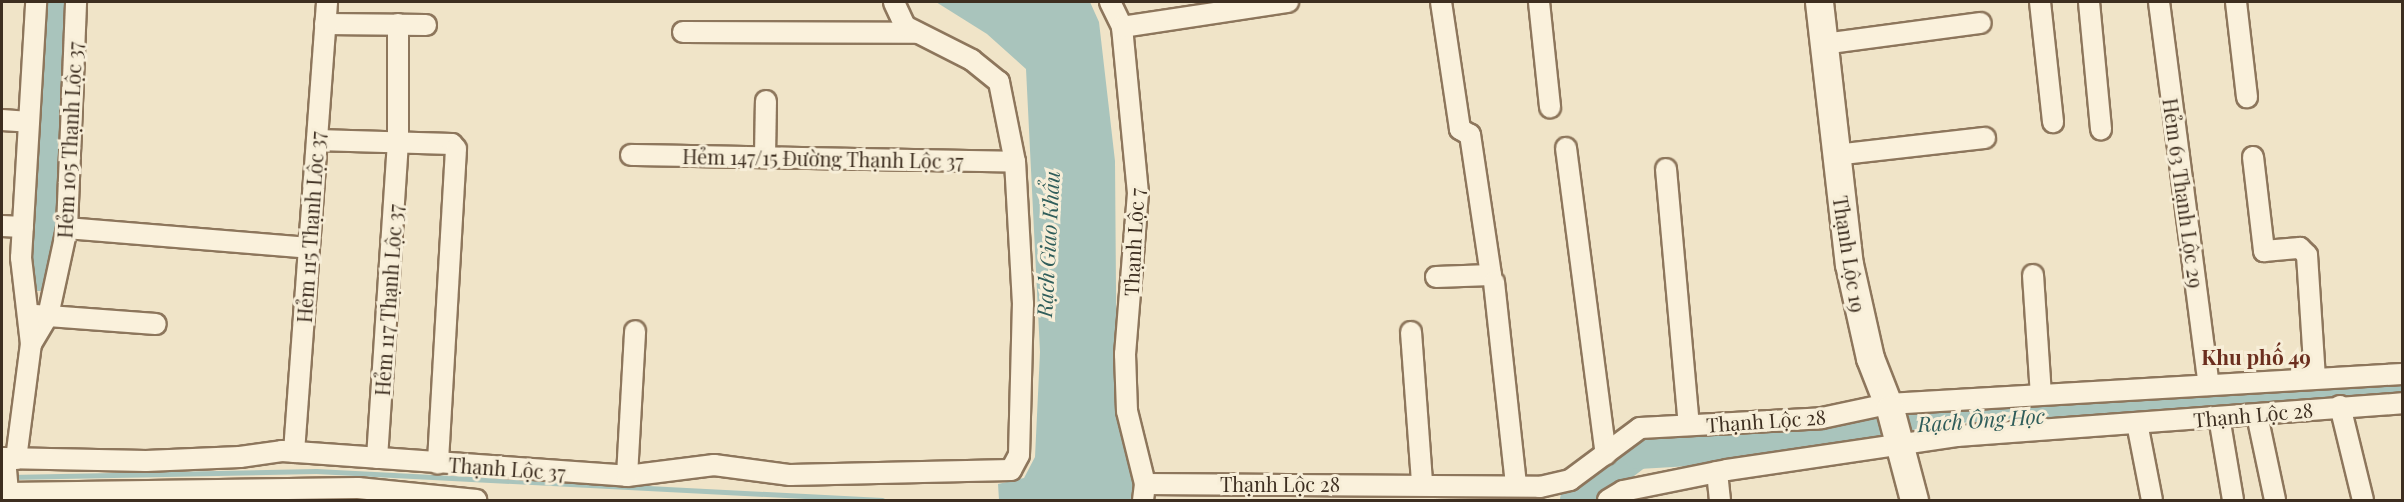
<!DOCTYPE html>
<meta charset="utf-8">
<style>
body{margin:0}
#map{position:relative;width:2404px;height:502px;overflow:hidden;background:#f0e4c8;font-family:"Playfair Display",serif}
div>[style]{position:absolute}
.water>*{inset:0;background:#a9c4bc}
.stream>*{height:5px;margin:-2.5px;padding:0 2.5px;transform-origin:2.5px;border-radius:2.5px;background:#a9c4bc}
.river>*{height:32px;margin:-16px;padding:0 16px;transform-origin:16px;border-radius:16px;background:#a9c4bc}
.roads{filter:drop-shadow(2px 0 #8d765c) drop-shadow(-2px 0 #8d765c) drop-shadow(0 2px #8d765c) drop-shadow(0 -2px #8d765c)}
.street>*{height:20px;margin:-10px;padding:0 10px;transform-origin:10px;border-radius:10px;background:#faf1dc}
.secondary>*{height:27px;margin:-13.5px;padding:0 13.5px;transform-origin:13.5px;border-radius:13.5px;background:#faf1dc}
span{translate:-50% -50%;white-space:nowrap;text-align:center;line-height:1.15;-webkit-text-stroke:6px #f7eed8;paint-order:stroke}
.street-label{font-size:20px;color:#3d2e20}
.water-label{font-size:21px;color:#2f5d5a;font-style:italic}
.neighbourhood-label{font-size:21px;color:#6b2e1e;font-weight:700}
.frame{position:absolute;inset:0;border:3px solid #3d2e20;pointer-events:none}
</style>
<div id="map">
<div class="water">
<div style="clip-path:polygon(936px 2px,1090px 2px,1099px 22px,1115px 161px,1117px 415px,1135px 489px,1132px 500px,999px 500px,998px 484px,1024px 478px,1035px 457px,1040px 352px,1026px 69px,987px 34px)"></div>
</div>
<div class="stream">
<div style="left:9px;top:477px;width:307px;rotate:-1.1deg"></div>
<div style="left:316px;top:471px;width:567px;rotate:2.93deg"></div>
</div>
<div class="river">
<div style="left:39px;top:275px;width:273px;rotate:-86.9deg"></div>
<div style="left:1576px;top:500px;width:78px;rotate:-37.2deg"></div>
<div style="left:1638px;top:453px;width:138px;rotate:-3.3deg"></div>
<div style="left:1776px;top:445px;width:142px;rotate:-8.9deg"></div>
<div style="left:1916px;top:423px;width:487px;rotate:-3.8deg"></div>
</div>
<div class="roads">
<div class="street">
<div style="left:1110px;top:2px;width:28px;rotate:64deg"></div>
<div style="left:1122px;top:27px;width:167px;rotate:84.5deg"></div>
<div style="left:1138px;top:193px;width:162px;rotate:94.6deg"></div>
<div style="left:1125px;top:354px;width:57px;rotate:88deg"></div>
<div style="left:1127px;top:411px;width:75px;rotate:76.1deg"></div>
<div style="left:1145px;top:484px;width:16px;rotate:97deg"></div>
<div style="left:1539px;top:2px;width:106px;rotate:84deg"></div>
<div style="left:2040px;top:2px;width:121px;rotate:83.8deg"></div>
<div style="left:2089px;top:2px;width:128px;rotate:84.6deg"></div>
<div style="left:2159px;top:2px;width:386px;rotate:82.6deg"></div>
<div style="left:2236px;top:2px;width:96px;rotate:83.4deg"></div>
<div style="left:325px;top:24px;width:101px;rotate:0.6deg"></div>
<div style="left:1122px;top:27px;width:168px;rotate:-8.6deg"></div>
<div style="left:683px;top:32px;width:234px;rotate:0.2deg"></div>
<div style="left:1823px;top:44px;width:159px;rotate:-7.6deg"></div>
<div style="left:2px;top:120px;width:27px;rotate:4deg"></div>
<div style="left:317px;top:140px;width:135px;rotate:1.7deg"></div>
<div style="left:452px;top:144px;width:6px;rotate:51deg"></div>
<div style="left:456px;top:149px;width:315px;rotate:93.3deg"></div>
<div style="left:1566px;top:148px;width:309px;rotate:82.6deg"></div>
<div style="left:631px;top:155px;width:384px;rotate:1deg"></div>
<div style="left:1835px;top:155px;width:151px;rotate:-6.5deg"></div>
<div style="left:765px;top:156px;width:55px;rotate:-89deg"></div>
<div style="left:2253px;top:157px;width:95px;rotate:83.3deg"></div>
<div style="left:2264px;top:251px;width:36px;rotate:-5deg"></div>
<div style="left:2300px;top:248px;width:10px;rotate:45deg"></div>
<div style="left:2307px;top:255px;width:123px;rotate:86.3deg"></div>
<div style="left:1666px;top:169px;width:257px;rotate:84.9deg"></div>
<div style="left:2px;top:226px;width:21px;rotate:3deg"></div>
<div style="left:67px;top:228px;width:242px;rotate:4.7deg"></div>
<div style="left:2033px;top:275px;width:120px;rotate:86.2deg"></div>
<div style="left:1436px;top:277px;width:55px;rotate:-2.1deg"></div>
<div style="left:1491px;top:275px;width:142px;rotate:-98.5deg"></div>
<div style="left:1470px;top:135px;width:12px;rotate:-149deg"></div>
<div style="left:1460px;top:129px;width:128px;rotate:-98.5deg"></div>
<div style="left:1494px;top:282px;width:204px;rotate:83.8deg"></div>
<div style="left:35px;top:315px;width:121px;rotate:4.3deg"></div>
<div style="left:1411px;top:332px;width:151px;rotate:85.8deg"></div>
<div style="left:31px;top:344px;width:33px;rotate:-59deg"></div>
<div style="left:48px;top:316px;width:90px;rotate:-77.8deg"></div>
<div style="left:67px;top:228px;width:226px;rotate:-87.7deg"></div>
<div style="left:2340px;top:406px;width:97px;rotate:76.3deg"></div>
<div style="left:2257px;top:415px;width:87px;rotate:78deg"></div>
<div style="left:2219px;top:417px;width:84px;rotate:80.4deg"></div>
<div style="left:2137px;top:423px;width:78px;rotate:79deg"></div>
<div style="left:294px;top:452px;width:451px;rotate:-85.8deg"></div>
<div style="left:2px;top:458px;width:144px;rotate:1.2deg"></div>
<div style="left:146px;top:461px;width:94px;rotate:-2.4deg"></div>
<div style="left:240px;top:457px;width:42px;rotate:-8.1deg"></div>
<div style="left:282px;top:451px;width:346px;rotate:4.1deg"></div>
<div style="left:627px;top:476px;width:88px;rotate:-7.2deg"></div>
<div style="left:714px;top:465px;width:77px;rotate:7.5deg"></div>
<div style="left:790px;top:475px;width:221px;rotate:-1.3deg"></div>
<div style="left:1011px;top:470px;width:17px;rotate:-62deg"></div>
<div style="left:1019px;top:455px;width:151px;rotate:-88.5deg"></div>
<div style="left:1023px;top:304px;width:142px;rotate:-93.2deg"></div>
<div style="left:1015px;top:162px;width:82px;rotate:-101.3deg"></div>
<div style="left:999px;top:82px;width:35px;rotate:-141deg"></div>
<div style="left:972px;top:60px;width:75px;rotate:-153.1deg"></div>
<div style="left:905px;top:26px;width:26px;rotate:-115deg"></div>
<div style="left:5px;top:458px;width:35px;rotate:85deg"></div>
<div style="left:8px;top:493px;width:350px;rotate:-0.8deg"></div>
<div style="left:358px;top:488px;width:119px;rotate:5.8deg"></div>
<div style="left:377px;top:458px;width:317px;rotate:-86.2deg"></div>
<div style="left:398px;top:142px;width:118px;rotate:-90deg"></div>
<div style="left:16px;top:459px;width:116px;rotate:-82.6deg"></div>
<div style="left:31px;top:344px;width:87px;rotate:-96.6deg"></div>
<div style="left:21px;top:258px;width:256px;rotate:-86.6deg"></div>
<div style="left:1717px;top:472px;width:28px;rotate:84deg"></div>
<div style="left:627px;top:476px;width:145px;rotate:-86.8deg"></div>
<div style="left:1145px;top:484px;width:395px;rotate:0.4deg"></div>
<div style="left:1540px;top:487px;width:31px;rotate:-13deg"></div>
<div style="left:1570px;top:480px;width:87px;rotate:-36.6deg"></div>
<div style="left:1640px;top:428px;width:182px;rotate:-3.1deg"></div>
<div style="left:1822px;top:418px;width:67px;rotate:-12deg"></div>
<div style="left:1888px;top:404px;width:515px;rotate:-3.34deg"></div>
<div style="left:1608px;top:500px;width:17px;rotate:-31deg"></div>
<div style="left:1623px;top:491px;width:106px;rotate:-11.4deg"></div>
<div style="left:1727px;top:470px;width:232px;rotate:-8.4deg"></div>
<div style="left:1957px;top:436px;width:446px;rotate:-4.2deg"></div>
</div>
<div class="secondary">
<div style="left:1819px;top:2px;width:264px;rotate:83.5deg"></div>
<div style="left:1849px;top:264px;width:96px;rotate:77.4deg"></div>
<div style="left:1870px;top:358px;width:55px;rotate:68.6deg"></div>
<div style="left:1890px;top:409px;width:94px;rotate:75.2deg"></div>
</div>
</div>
<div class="street-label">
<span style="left:69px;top:140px;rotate:-87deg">Hẻm 105 Thạnh Lộc 37</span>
<span style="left:823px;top:158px;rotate:1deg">Hẻm 147/15 Đường Thạnh Lộc 37</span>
<span style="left:2184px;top:193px;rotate:82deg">Hẻm 63 Thạnh Lộc 29</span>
<span style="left:310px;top:227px;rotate:-86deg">Hẻm 115 Thạnh Lộc 37</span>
<span style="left:1133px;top:242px;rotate:-87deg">Thạnh Lộc 7</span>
<span style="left:1850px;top:254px;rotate:81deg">Thạnh Lộc 19</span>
<span style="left:388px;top:300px;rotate:-86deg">Hẻm 117 Thạnh Lộc 37</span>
<span style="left:2253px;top:414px;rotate:-5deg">Thạnh Lộc 28</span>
<span style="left:1766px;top:420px;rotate:-4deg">Thạnh Lộc 28</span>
<span style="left:507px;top:468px;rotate:4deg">Thạnh Lộc 37</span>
<span style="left:1280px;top:483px">Thạnh Lộc 28</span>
</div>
<div class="water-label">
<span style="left:1047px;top:244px;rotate:-87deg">Rạch Giao Khẩu</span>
<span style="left:1981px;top:419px;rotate:-4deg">Rạch Ông Học</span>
</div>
<div class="neighbourhood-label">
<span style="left:2256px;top:356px">Khu phố 49</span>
</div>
<div class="frame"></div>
</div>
